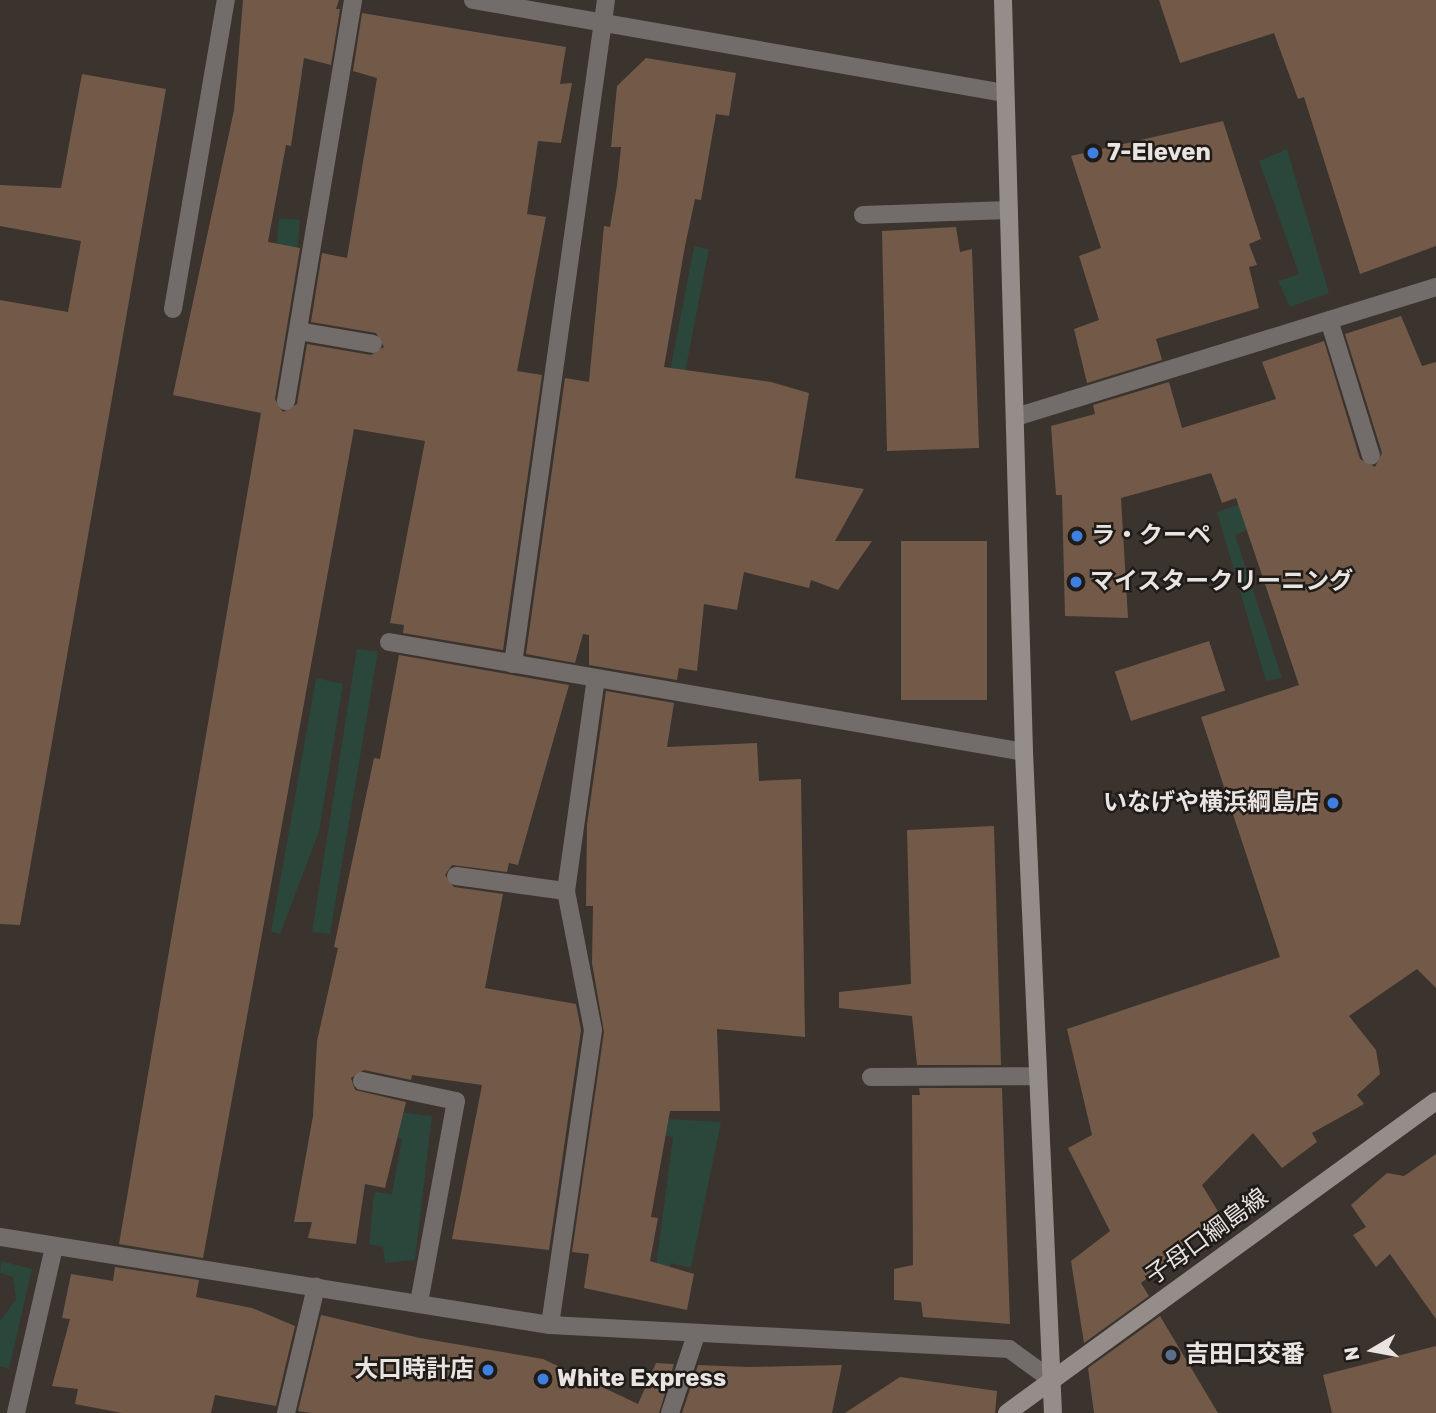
<!DOCTYPE html>
<meta charset="utf-8">
<style>
body{margin:0}
#map{position:relative;width:1436px;height:1413px;overflow:hidden;background:#3b332d;font-family:Rubik,"Noto Sans JP",sans-serif}
div>[style]{position:absolute}
.green>*{inset:0;background:#2b463a;transform-origin:0 0}
.building>*{inset:0;background:#735a48;transform-origin:0 0}
.lane>*{height:18px;margin:-9px;padding:0 9px;transform-origin:9px;border-radius:9px;background:#726d6b}
.street>*{height:18px;margin:-9px;padding:0 9px;transform-origin:9px;border-radius:9px;background:#726d6b}
.secondary>*{height:18px;margin:-9px;padding:0 9px;transform-origin:9px;border-radius:9px;background:#948d89}
.dots>*{width:19px;height:19px;translate:-50% -50%;box-sizing:border-box;border:4px solid #1f1b19;border-radius:50%}
span{translate:-50% -50%;white-space:nowrap;text-align:center;line-height:1.15;-webkit-text-stroke:5px #1f1b19;paint-order:stroke}
.poi-label{font-size:24px;color:#eae4e1;font-weight:700}
.left{translate:0 -50%;text-align:left}
.right{translate:-100% -50%;text-align:right}
.street-label{font-size:24px;color:#eae4e1}
.north{position:absolute;left:1338px;top:1315px;width:70px;height:70px;-webkit-text-stroke:5px #1f1b19;paint-order:stroke;rotate:260deg;font-size:19px;font-weight:700;line-height:28px;text-align:center;color:#eae4e1}
.north::after{content:'';display:block;margin:auto;width:24px;height:32px;background:#eae4e1;clip-path:polygon(50% 0,100% 100%,50% 72%,0 100%)}
</style>
<div id="map">
<div class="green">
<div style="clip-path:polygon(1287px 149px,1329px 293px,1290px 307px,1278px 281px,1299px 274px,1259px 161px)"></div>
<div style="left:279px;top:218px;width:21px;height:73px;rotate:5deg"></div>
<div style="left:709px;top:249px;width:124px;height:15px;rotate:101deg"></div>
<div style="clip-path:polygon(1283px 489px,1291px 511px,1235px 535px,1282px 678px,1266px 681px,1217px 512px)"></div>
<div style="clip-path:polygon(357px 649px,378px 651px,330px 934px,312px 932px)"></div>
<div style="clip-path:polygon(316px 678px,343px 684px,319px 832px,280px 934px,271px 932px)"></div>
<div style="clip-path:polygon(367px 1108px,432px 1116px,415px 1260px,385px 1263px,383px 1247px,369px 1244px,374px 1192px,392px 1194px,402px 1139px,364px 1132px)"></div>
<div style="clip-path:polygon(632px 1117px,721px 1122px,691px 1268px,671px 1263px,663px 1302px,655px 1275px,673px 1137px,631px 1130px)"></div>
<div style="clip-path:polygon(1px 1261px,32px 1269px,9px 1369px,0 1366px,0 1321px,16px 1299px,13px 1277px,0 1273px)"></div>
</div>
<div class="building">
<div style="clip-path:polygon(243px 0,339px 0,336px 9px,340px 9px,331px 65px,304px 58px,291px 146px,286px 145px,268px 242px,300px 248px,275px 399px,283px 412px,297px 404px,307px 344px,371px 355px,384px 347px,376px 333px,311px 322px,322px 253px,347px 258px,377px 78px,353px 71px,362px 13px,566px 47px,560px 84px,572px 83px,561px 143px,538px 141px,527px 214px,546px 217px,517px 371px,542px 375px,503px 650px,403px 633px,404px 625px,390px 623px,425px 441px,354px 429px,203px 1258px,119px 1244px,261px 413px,173px 395px,234px 110px)"></div>
<div style="clip-path:polygon(1159px 0,1436px 0,1436px 246px,1360px 274px,1304px 97px,1298px 99px,1274px 33px,1180px 63px)"></div>
<div style="clip-path:polygon(646px 58px,736px 73px,729px 116px,716px 114px,701px 200px,695px 199px,685px 246px,664px 367px,771px 382px,809px 393px,795px 478px,864px 489px,835px 541px,872px 541px,838px 590px,811px 580px,809px 588px,744px 572px,737px 610px,704px 604px,697px 671px,679px 668px,677px 680px,589px 665px,589px 635px,583px 634px,575px 663px,526px 654px,565px 378px,589px 382px,604px 226px,610px 227px,617px 185px,621px 147px,611px 147px,617px 86px)"></div>
<div style="clip-path:polygon(82px 74px,166px 89px,20px 925px,0 924px,0 300px,68px 312px,81px 241px,0 226px,0 185px,61px 188px)"></div>
<div style="clip-path:polygon(1223px 121px,1261px 239px,1249px 244px,1257px 265px,1249px 267px,1259px 308px,1156px 339px,1162px 360px,1087px 383px,1074px 329px,1099px 320px,1079px 256px,1101px 248px,1071px 156px)"></div>
<div style="clip-path:polygon(956px 227px,960px 252px,972px 249px,979px 448px,887px 451px,882px 231px)"></div>
<div style="clip-path:polygon(1401px 316px,1422px 366px,1436px 362px,1436px 988px,1417px 969px,1349px 1016px,1376px 1050px,1380px 1074px,1357px 1095px,1364px 1104px,1312px 1133px,1317px 1142px,1282px 1168px,1253px 1133px,1202px 1185px,1222px 1218px,1166px 1257px,1169px 1261px,1141px 1283px,1149px 1296px,1084px 1343px,1071px 1261px,1110px 1231px,1068px 1148px,1092px 1135px,1067px 1029px,1280px 957px,1201px 717px,1299px 685px,1236px 498px,1222px 503px,1211px 473px,1121px 498px,1128px 618px,1065px 616px,1062px 495px,1056px 495px,1051px 426px,1095px 414px,1093px 405px,1169px 382px,1182px 428px,1276px 399px,1262px 362px,1324px 341px,1360px 459px,1375px 467px,1382px 453px,1345px 334px)"></div>
<div style="left:901px;top:541px;width:86px;height:159px"></div>
<div style="left:1209px;top:641px;width:52px;height:99px;rotate:72deg"></div>
<div style="clip-path:polygon(399px 655px,569px 685px,518px 865px,509px 863px,507px 872px,452px 865px,445px 875px,454px 887px,503px 894px,485px 988px,576px 1004px,581px 1030px,549px 1250px,452px 1239px,482px 1085px,412px 1075px,411px 1080px,364px 1070px,351px 1078px,355px 1090px,406px 1102px,385px 1188px,365px 1184px,356px 1244px,308px 1238px,312px 1222px,294px 1222px,313px 1116px,317px 1041px,338px 948px,334px 947px,374px 758px,380px 759px)"></div>
<div style="clip-path:polygon(606px 691px,674px 703px,667px 747px,757px 743px,759px 781px,801px 779px,805px 1037px,717px 1029px,720px 1111px,670px 1111px,651px 1217px,658px 1218px,650px 1261px,694px 1274px,687px 1310px,584px 1288px,589px 1254px,572px 1252px,604px 1032px,592px 963px,593px 906px,586px 906px,587px 825px)"></div>
<div style="clip-path:polygon(994px 826px,1001px 1065px,917px 1065px,912px 1016px,839px 1008px,839px 992px,911px 984px,907px 830px)"></div>
<div style="clip-path:polygon(919px 1088px,1002px 1088px,1010px 1324px,923px 1317px,921px 1302px,894px 1300px,894px 1269px,913px 1265px,912px 1095px,920px 1095px)"></div>
<div style="clip-path:polygon(1436px 1154px,1436px 1319px,1390px 1254px,1376px 1267px,1353px 1235px,1366px 1227px,1351px 1205px,1387px 1173px,1404px 1176px)"></div>
<div style="clip-path:polygon(115px 1267px,199px 1280px,196px 1297px,252px 1308px,295px 1326px,276px 1406px,215px 1395px,211px 1413px,122px 1413px,75px 1404px,78px 1389px,52px 1386px,70px 1319px,62px 1318px,71px 1274px,113px 1281px)"></div>
<div style="clip-path:polygon(321px 1315px,420px 1338px,543px 1359px,638px 1404px,656px 1363px,674px 1364px,659px 1413px,311px 1413px,298px 1411px)"></div>
<div style="clip-path:polygon(1160px 1316px,1218px 1413px,1094px 1413px,1088px 1368px)"></div>
<div style="clip-path:polygon(1436px 1346px,1436px 1413px,1332px 1413px,1323px 1375px)"></div>
<div style="clip-path:polygon(698px 1365px,748px 1367px,842px 1365px,832px 1413px,682px 1413px)"></div>
<div style="clip-path:polygon(900px 1377px,997px 1391px,995px 1413px,845px 1413px)"></div>
</div>
<div class="lane">
<div style="left:863px;top:215px;width:146px;rotate:-2deg"></div>
<div style="left:173px;top:309px;width:314px;rotate:-80.3deg"></div>
<div style="left:1329px;top:320px;width:142px;rotate:72.8deg"></div>
<div style="left:298px;top:331px;width:76px;rotate:9.8deg"></div>
<div style="left:286px;top:401px;width:407px;rotate:-80.5deg"></div>
<div style="left:513px;top:664px;width:670px;rotate:-82.03deg"></div>
<div style="left:456px;top:876px;width:111px;rotate:7.8deg"></div>
<div style="left:871px;top:1077px;width:167px;rotate:-0.3deg"></div>
<div style="left:362px;top:1081px;width:96px;rotate:12deg"></div>
<div style="left:456px;top:1101px;width:205px;rotate:100.4deg"></div>
<div style="left:670px;top:1413px;width:82px;rotate:-71.6deg"></div>
</div>
<div class="street">
<div style="left:473px;top:0;width:540px;rotate:9.92deg"></div>
<div style="left:1016px;top:417px;width:440px;rotate:-17.2deg"></div>
<div style="left:389px;top:642px;width:644px;rotate:9.83deg"></div>
<div style="left:0;top:1237px;width:557px;rotate:9.09deg"></div>
<div style="left:550px;top:1325px;width:460px;rotate:3deg"></div>
<div style="left:1009px;top:1349px;width:53px;rotate:35.8deg"></div>
<div style="left:550px;top:1325px;width:298px;rotate:-81.7deg"></div>
<div style="left:593px;top:1030px;width:142px;rotate:-101deg"></div>
<div style="left:566px;top:891px;width:215px;rotate:-82deg"></div>
<div style="left:16px;top:1413px;width:170px;rotate:-77.1deg"></div>
<div style="left:286px;top:1413px;width:130px;rotate:-76.6deg"></div>
</div>
<div class="secondary">
<div style="left:1003px;top:0;width:752px;rotate:88.4deg"></div>
<div style="left:1024px;top:752px;width:662px;rotate:87.49deg"></div>
<div style="left:1007px;top:1413px;width:530px;rotate:-36.03deg"></div>
</div>
<div class="dots">
<div style="left:1093px;top:153px;background:#3f7fe0"></div>
<div style="left:1077px;top:536px;background:#3f7fe0"></div>
<div style="left:1076px;top:582px;background:#3f7fe0"></div>
<div style="left:1333px;top:803px;background:#3f7fe0"></div>
<div style="left:1171px;top:1355px;background:#5c6f8a"></div>
<div style="left:488px;top:1370px;background:#3f7fe0"></div>
<div style="left:543px;top:1379px;background:#3f7fe0"></div>
</div>
<div class="poi-label">
<span class="left" style="left:1107px;top:153px">7-Eleven</span>
<span class="left" style="left:1091px;top:536px">ラ・クーペ</span>
<span class="left" style="left:1090px;top:582px">マイスタークリーニング</span>
<span class="right" style="left:1319px;top:803px">いなげや横浜綱島店</span>
<span class="left" style="left:1185px;top:1355px">吉田口交番</span>
<span class="right" style="left:474px;top:1370px">大口時計店</span>
<span class="left" style="left:557px;top:1379px">White Express</span>
</div>
<div class="street-label">
<span style="left:1207px;top:1237px;rotate:-36deg">子母口綱島線</span>
</div>
<div class="north">N</div>
</div>
